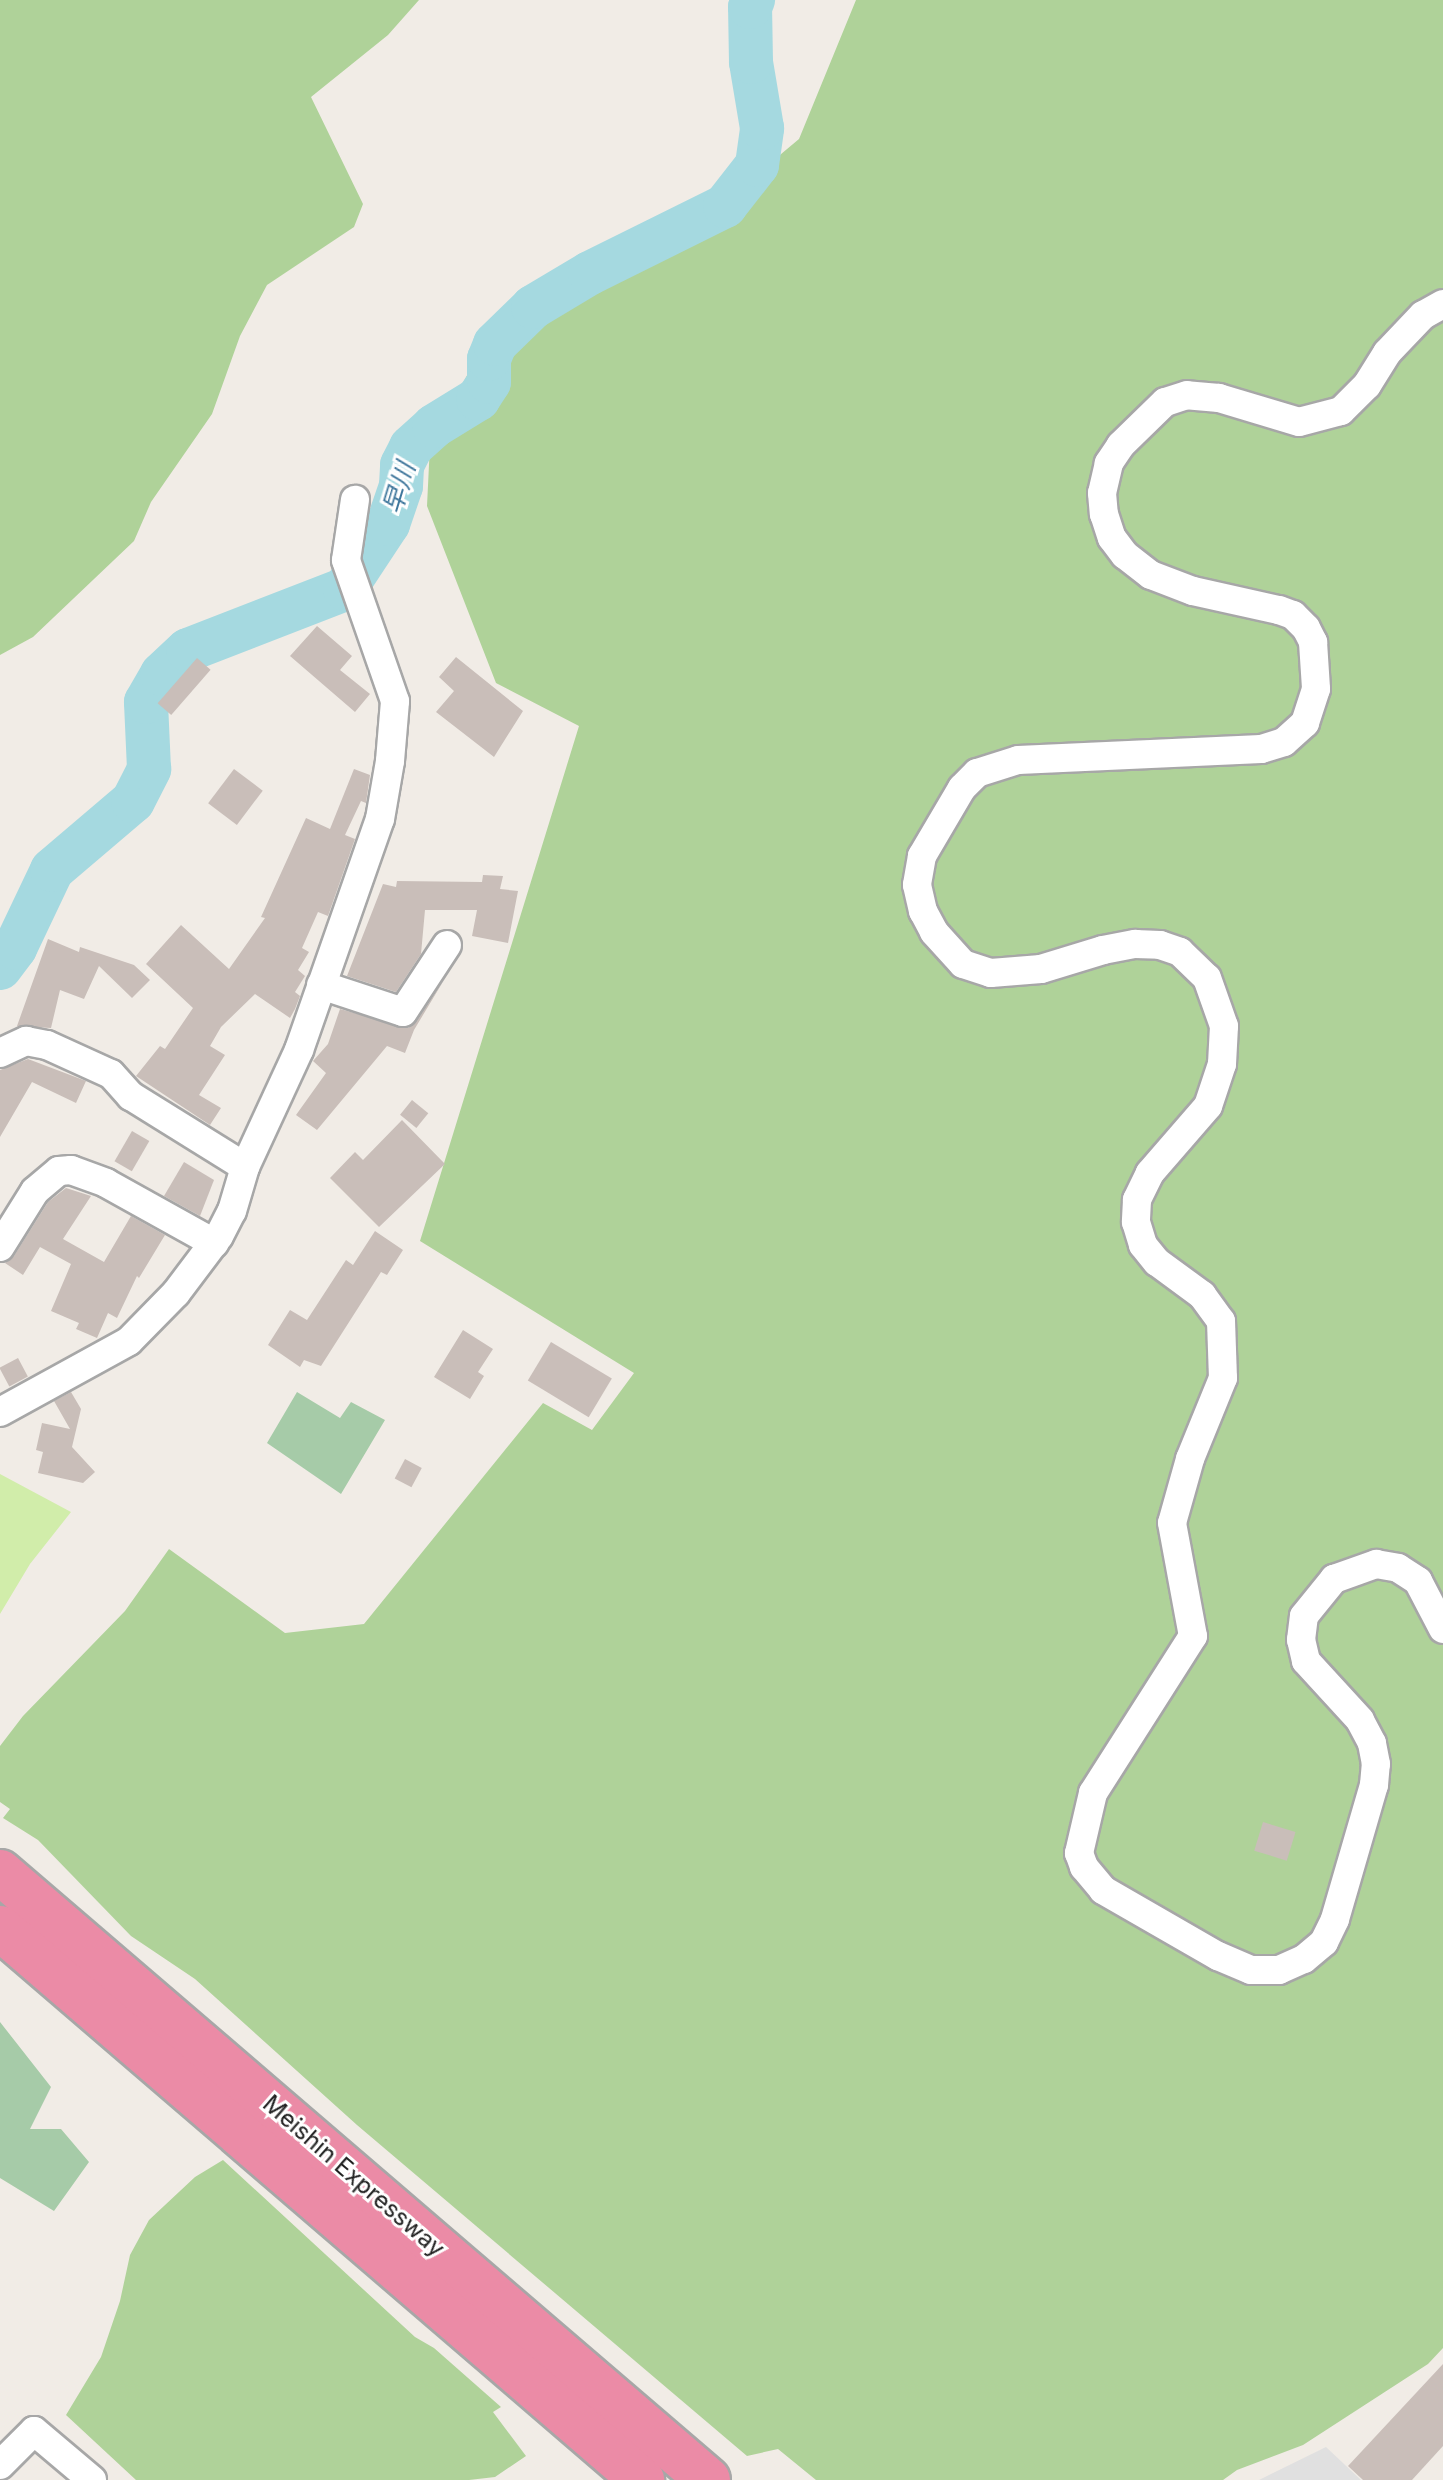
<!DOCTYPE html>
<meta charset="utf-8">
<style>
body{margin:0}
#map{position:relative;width:1443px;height:2480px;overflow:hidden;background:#f1ece6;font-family:Inter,"Noto Sans JP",sans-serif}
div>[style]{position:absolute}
.grass>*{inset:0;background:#d1edaa}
.forest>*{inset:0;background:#afd299}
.cemetery>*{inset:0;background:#a6cba8}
.parking>*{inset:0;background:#e0e0e0}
.river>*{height:44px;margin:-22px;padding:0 22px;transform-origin:22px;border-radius:22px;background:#a5d9e0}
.building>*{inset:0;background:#c9beb9;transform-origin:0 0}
.roads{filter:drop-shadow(2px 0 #a7a7a7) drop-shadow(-2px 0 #a7a7a7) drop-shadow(0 2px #a7a7a7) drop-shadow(0 -2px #a7a7a7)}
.minor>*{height:28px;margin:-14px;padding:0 14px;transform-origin:14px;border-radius:14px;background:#fff}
.motorway>*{height:44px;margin:-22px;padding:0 22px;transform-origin:22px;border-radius:22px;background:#eb8ba6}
span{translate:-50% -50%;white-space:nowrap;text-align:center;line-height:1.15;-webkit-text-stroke:6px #fff;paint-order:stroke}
.street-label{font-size:24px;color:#202020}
.water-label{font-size:26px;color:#3f779c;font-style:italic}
</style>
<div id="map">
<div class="grass">
<div style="clip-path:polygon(0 1474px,71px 1512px,30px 1564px,0 1614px)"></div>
</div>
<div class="forest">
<div style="clip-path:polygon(0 0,419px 0,388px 35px,311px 97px,363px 204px,354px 227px,267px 285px,240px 336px,212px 414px,151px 502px,134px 541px,33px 637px,0 655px)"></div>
<div style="clip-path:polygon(856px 0,1443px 0,1443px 2348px,1428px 2364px,1303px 2445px,1237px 2470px,1223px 2480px,816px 2480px,778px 2449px,747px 2456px,357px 2125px,195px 1979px,131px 1936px,38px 1840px,3px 1818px,10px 1809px,0 1802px,0 1746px,23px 1716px,125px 1611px,169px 1549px,285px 1633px,364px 1624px,543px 1403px,592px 1430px,634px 1373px,420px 1241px,579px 726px,496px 683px,427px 506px,430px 444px,483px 346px,589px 270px,680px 239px,799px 139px)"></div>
<div style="clip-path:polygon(223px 2160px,415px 2337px,434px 2348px,501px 2407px,493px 2412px,526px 2456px,495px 2477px,469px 2480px,136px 2480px,66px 2415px,101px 2357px,120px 2301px,130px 2255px,149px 2220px,195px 2177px)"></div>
</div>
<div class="cemetery">
<div style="clip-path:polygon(297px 1392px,340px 1418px,351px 1402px,385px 1420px,341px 1494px,267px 1443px)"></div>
<div style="clip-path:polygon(0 2022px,51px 2087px,30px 2129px,61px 2129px,89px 2162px,54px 2211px,0 2178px)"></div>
</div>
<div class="parking">
<div style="clip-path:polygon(1326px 2447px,1361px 2480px,1259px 2480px)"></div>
</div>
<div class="river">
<div style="left:0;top:968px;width:25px;rotate:-53deg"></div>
<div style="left:15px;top:948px;width:86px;rotate:-64.6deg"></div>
<div style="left:52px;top:870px;width:106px;rotate:-40.4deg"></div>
<div style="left:133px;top:801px;width:36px;rotate:-63deg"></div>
<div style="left:149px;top:769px;width:67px;rotate:-92.6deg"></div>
<div style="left:146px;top:702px;width:32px;rotate:-60deg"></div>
<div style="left:162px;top:674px;width:35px;rotate:-43deg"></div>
<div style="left:188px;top:650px;width:168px;rotate:-21.2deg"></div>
<div style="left:345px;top:589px;width:78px;rotate:-56.5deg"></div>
<div style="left:388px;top:524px;width:40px;rotate:-71.1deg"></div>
<div style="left:401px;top:486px;width:21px;rotate:-87deg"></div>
<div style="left:402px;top:465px;width:20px;rotate:-63deg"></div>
<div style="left:411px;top:447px;width:31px;rotate:-42deg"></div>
<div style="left:434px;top:426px;width:52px;rotate:-31.5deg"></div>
<div style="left:478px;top:399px;width:20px;rotate:-57deg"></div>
<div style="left:489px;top:382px;width:23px;rotate:-90deg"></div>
<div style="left:489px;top:359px;width:16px;rotate:-68deg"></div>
<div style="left:495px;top:344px;width:53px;rotate:-44.2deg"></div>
<div style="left:533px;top:307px;width:66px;rotate:-30.8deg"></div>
<div style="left:590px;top:273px;width:151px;rotate:-26.4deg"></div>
<div style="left:725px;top:206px;width:52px;rotate:-52deg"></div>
<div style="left:757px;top:165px;width:37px;rotate:-82deg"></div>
<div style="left:762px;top:128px;width:67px;rotate:-99.5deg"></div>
<div style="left:751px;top:62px;width:55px;rotate:-91deg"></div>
<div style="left:750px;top:7px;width:8px;rotate:-67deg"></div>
</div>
<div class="building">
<div style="clip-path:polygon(317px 626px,352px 656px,340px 670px,370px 694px,355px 712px,290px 656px)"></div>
<div style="clip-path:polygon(456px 657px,523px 711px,494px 757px,436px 712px,454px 691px,439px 677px)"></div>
<div style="left:197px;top:658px;width:18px;height:60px;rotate:41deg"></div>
<div style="left:234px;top:769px;width:36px;height:43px;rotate:37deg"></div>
<div style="clip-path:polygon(354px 769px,370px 775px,366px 803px,361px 801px,345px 835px,355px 839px,328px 916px,318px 912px,302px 948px,309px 952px,298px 970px,305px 976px,295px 992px,300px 996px,295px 1009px,290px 1018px,255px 994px,221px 1027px,210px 1046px,225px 1055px,199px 1095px,221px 1108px,210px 1125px,136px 1076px,160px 1046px,165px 1049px,193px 1008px,146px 964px,181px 925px,229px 969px,265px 918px,261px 917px,306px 818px,330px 829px)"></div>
<div style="clip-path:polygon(483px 875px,503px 876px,500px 889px,518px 891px,508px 943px,472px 936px,477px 910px,425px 910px,421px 954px,396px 992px,347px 976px,383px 884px,396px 887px,397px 881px,482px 882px)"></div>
<div style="clip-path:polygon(48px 939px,79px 952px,80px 947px,134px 965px,150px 980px,132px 998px,99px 966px,84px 999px,60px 990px,51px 1028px,17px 1026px)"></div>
<div style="clip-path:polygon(444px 980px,414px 1030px,405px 1053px,387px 1046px,317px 1130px,296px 1115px,326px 1073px,313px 1061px,328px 1044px,340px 1009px,408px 1028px,417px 1021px)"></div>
<div style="clip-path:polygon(28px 1059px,86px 1081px,76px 1103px,32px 1082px,0 1137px,0 1070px)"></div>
<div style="left:412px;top:1100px;width:21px;height:19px;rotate:39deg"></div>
<div style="clip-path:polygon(402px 1120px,445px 1164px,379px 1227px,330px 1178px,355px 1152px,363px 1160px)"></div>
<div style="left:132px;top:1131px;width:20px;height:35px;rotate:30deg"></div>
<div style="clip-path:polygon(184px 1162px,214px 1180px,200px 1216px,164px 1196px)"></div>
<div style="clip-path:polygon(66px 1188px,91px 1196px,63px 1239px,104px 1262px,131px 1216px,165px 1235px,139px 1278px,137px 1276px,117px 1318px,108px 1313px,97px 1338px,76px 1329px,79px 1323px,51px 1311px,71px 1264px,40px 1247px,23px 1275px,5px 1263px,14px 1256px,48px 1202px)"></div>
<div style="clip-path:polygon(375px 1231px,403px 1250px,387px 1275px,381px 1272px,321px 1366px,304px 1360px,300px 1367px,268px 1345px,290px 1310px,307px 1320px,346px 1260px,353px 1265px)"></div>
<div style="clip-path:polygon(463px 1330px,493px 1349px,478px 1372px,484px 1376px,470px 1399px,434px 1377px)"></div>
<div style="left:551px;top:1342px;width:71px;height:45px;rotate:31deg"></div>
<div style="left:18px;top:1358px;width:21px;height:21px;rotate:62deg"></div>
<div style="clip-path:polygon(71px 1392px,81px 1409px,72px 1447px,95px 1472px,83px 1483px,38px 1473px,43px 1452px,36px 1450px,42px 1423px,70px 1429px,54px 1401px)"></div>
<div style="left:405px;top:1459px;width:19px;height:22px;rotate:28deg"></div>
<div style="left:1263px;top:1822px;width:34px;height:30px;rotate:17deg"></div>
<div style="clip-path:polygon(1443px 2364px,1443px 2446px,1412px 2480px,1363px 2480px,1348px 2466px)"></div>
</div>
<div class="roads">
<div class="minor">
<div style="left:1443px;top:304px;width:23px;rotate:151deg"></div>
<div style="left:1423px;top:315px;width:52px;rotate:133.5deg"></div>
<div style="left:1387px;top:353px;width:38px;rotate:122deg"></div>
<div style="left:1367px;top:385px;width:37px;rotate:135deg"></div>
<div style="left:1341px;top:411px;width:43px;rotate:165.3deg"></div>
<div style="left:1299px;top:422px;width:84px;rotate:-163.3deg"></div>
<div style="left:1219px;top:398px;width:32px;rotate:-175deg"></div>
<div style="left:1187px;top:395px;width:23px;rotate:162deg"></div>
<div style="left:1165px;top:402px;width:62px;rotate:135.7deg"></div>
<div style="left:1121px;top:445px;width:22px;rotate:124deg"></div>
<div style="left:1109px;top:463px;width:31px;rotate:103deg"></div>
<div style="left:1102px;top:493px;width:21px;rotate:85deg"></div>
<div style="left:1104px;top:514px;width:25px;rotate:72deg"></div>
<div style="left:1112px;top:538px;width:21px;rotate:53deg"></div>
<div style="left:1125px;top:555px;width:33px;rotate:38deg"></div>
<div style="left:1151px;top:575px;width:45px;rotate:20.9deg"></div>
<div style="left:1193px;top:591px;width:88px;rotate:12.5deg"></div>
<div style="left:1279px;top:610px;width:15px;rotate:20deg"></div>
<div style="left:1293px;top:615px;width:18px;rotate:45deg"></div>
<div style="left:1306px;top:628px;width:16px;rotate:63deg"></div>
<div style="left:1313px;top:642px;width:47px;rotate:86.3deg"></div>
<div style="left:1316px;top:689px;width:36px;rotate:108deg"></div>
<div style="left:1305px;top:723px;width:28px;rotate:138deg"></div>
<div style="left:1284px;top:742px;width:24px;rotate:163deg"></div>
<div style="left:1261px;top:749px;width:243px;rotate:177.4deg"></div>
<div style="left:1018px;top:760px;width:43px;rotate:162.4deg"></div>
<div style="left:977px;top:773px;width:21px;rotate:135deg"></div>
<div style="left:962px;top:788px;width:79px;rotate:120.5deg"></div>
<div style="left:922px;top:856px;width:29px;rotate:100deg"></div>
<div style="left:917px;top:885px;width:27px;rotate:77deg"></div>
<div style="left:923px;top:911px;width:24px;rotate:62deg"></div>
<div style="left:934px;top:932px;width:43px;rotate:47.8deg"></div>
<div style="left:963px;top:964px;width:29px;rotate:18deg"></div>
<div style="left:991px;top:973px;width:50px;rotate:-4.6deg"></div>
<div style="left:1041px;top:969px;width:65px;rotate:-17deg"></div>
<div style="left:1103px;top:950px;width:33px;rotate:-11deg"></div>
<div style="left:1135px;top:944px;width:25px;rotate:2deg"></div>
<div style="left:1160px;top:945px;width:21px;rotate:19deg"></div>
<div style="left:1180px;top:952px;width:37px;rotate:44deg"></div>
<div style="left:1207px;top:978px;width:51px;rotate:70.5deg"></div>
<div style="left:1224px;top:1026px;width:38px;rotate:93deg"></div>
<div style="left:1222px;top:1064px;width:44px;rotate:108.4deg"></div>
<div style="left:1208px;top:1106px;width:89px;rotate:130.9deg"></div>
<div style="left:1150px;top:1173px;width:30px;rotate:116deg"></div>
<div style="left:1137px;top:1200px;width:22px;rotate:93deg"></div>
<div style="left:1136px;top:1222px;width:24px;rotate:73deg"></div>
<div style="left:1143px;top:1245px;width:22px;rotate:51deg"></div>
<div style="left:1157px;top:1262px;width:56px;rotate:36.3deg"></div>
<div style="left:1202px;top:1295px;width:32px;rotate:54deg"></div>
<div style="left:1221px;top:1321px;width:57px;rotate:88deg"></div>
<div style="left:1223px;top:1378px;width:87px;rotate:112.2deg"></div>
<div style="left:1190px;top:1459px;width:66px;rotate:105.7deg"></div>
<div style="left:1172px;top:1523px;width:115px;rotate:79.5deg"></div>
<div style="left:1193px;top:1636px;width:186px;rotate:122.5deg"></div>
<div style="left:1093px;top:1793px;width:62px;rotate:103.1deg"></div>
<div style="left:1079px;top:1853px;width:15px;rotate:70deg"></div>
<div style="left:1084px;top:1867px;width:30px;rotate:50deg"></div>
<div style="left:1103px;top:1890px;width:133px;rotate:29.9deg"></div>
<div style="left:1218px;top:1956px;width:36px;rotate:23deg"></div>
<div style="left:1251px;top:1970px;width:28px"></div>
<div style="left:1279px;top:1970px;width:27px;rotate:-24deg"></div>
<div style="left:1304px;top:1959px;width:26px;rotate:-40deg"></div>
<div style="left:1324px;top:1942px;width:25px;rotate:-64deg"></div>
<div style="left:1335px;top:1919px;width:140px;rotate:-73.8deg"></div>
<div style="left:1374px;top:1785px;width:21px;rotate:-85deg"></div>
<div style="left:1376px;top:1764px;width:21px;rotate:-101deg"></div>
<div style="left:1372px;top:1743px;width:26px;rotate:-118deg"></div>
<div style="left:1360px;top:1720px;width:80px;rotate:-132.5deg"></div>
<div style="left:1306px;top:1661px;width:22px;rotate:-103deg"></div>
<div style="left:1301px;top:1640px;width:24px;rotate:-83deg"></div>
<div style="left:1304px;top:1616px;width:48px;rotate:-51deg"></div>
<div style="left:1334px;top:1579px;width:45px;rotate:-19.7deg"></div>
<div style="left:1376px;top:1564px;width:22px;rotate:10deg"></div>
<div style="left:1398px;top:1568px;width:24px;rotate:33deg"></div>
<div style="left:1418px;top:1581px;width:54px;rotate:62.5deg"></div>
<div style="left:321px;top:985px;width:86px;rotate:18.2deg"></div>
<div style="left:403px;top:1012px;width:80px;rotate:-56.7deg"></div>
<div style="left:0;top:1053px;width:29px;rotate:-25deg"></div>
<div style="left:26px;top:1041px;width:21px;rotate:11deg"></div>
<div style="left:47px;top:1045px;width:70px;rotate:24.4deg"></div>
<div style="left:111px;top:1074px;width:30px;rotate:48deg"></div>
<div style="left:131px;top:1096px;width:134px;rotate:31.9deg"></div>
<div style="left:0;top:1247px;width:66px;rotate:-58deg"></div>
<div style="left:35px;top:1191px;width:31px;rotate:-40deg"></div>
<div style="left:59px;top:1171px;width:12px;rotate:-5deg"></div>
<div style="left:71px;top:1170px;width:37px;rotate:20deg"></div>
<div style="left:106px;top:1183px;width:124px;rotate:29.1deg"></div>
<div style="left:0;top:1412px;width:147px;rotate:-28.8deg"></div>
<div style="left:129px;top:1341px;width:67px;rotate:-45.6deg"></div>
<div style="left:176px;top:1293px;width:71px;rotate:-53deg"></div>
<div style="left:219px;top:1236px;width:28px;rotate:-63deg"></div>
<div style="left:232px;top:1211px;width:46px;rotate:-73.5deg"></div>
<div style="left:245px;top:1167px;width:129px;rotate:-65.2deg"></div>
<div style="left:299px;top:1050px;width:245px;rotate:-70.7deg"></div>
<div style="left:380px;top:819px;width:59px;rotate:-80.2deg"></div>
<div style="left:390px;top:761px;width:60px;rotate:-85.2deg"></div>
<div style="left:395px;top:701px;width:149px;rotate:-109.2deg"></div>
<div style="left:346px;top:560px;width:61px;rotate:-81.5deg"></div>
<div style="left:0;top:2465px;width:48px;rotate:-45deg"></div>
<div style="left:34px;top:2431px;width:76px;rotate:40.2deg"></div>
</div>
<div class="motorway">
<div style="left:0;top:1872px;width:933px;rotate:40.65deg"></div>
<div style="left:0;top:1928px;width:847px;rotate:40.69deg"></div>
</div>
</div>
<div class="street-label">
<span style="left:354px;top:2176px;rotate:41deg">Meishin Expressway</span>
</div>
<div class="water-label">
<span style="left:399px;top:488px;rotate:-73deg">早川</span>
</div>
</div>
